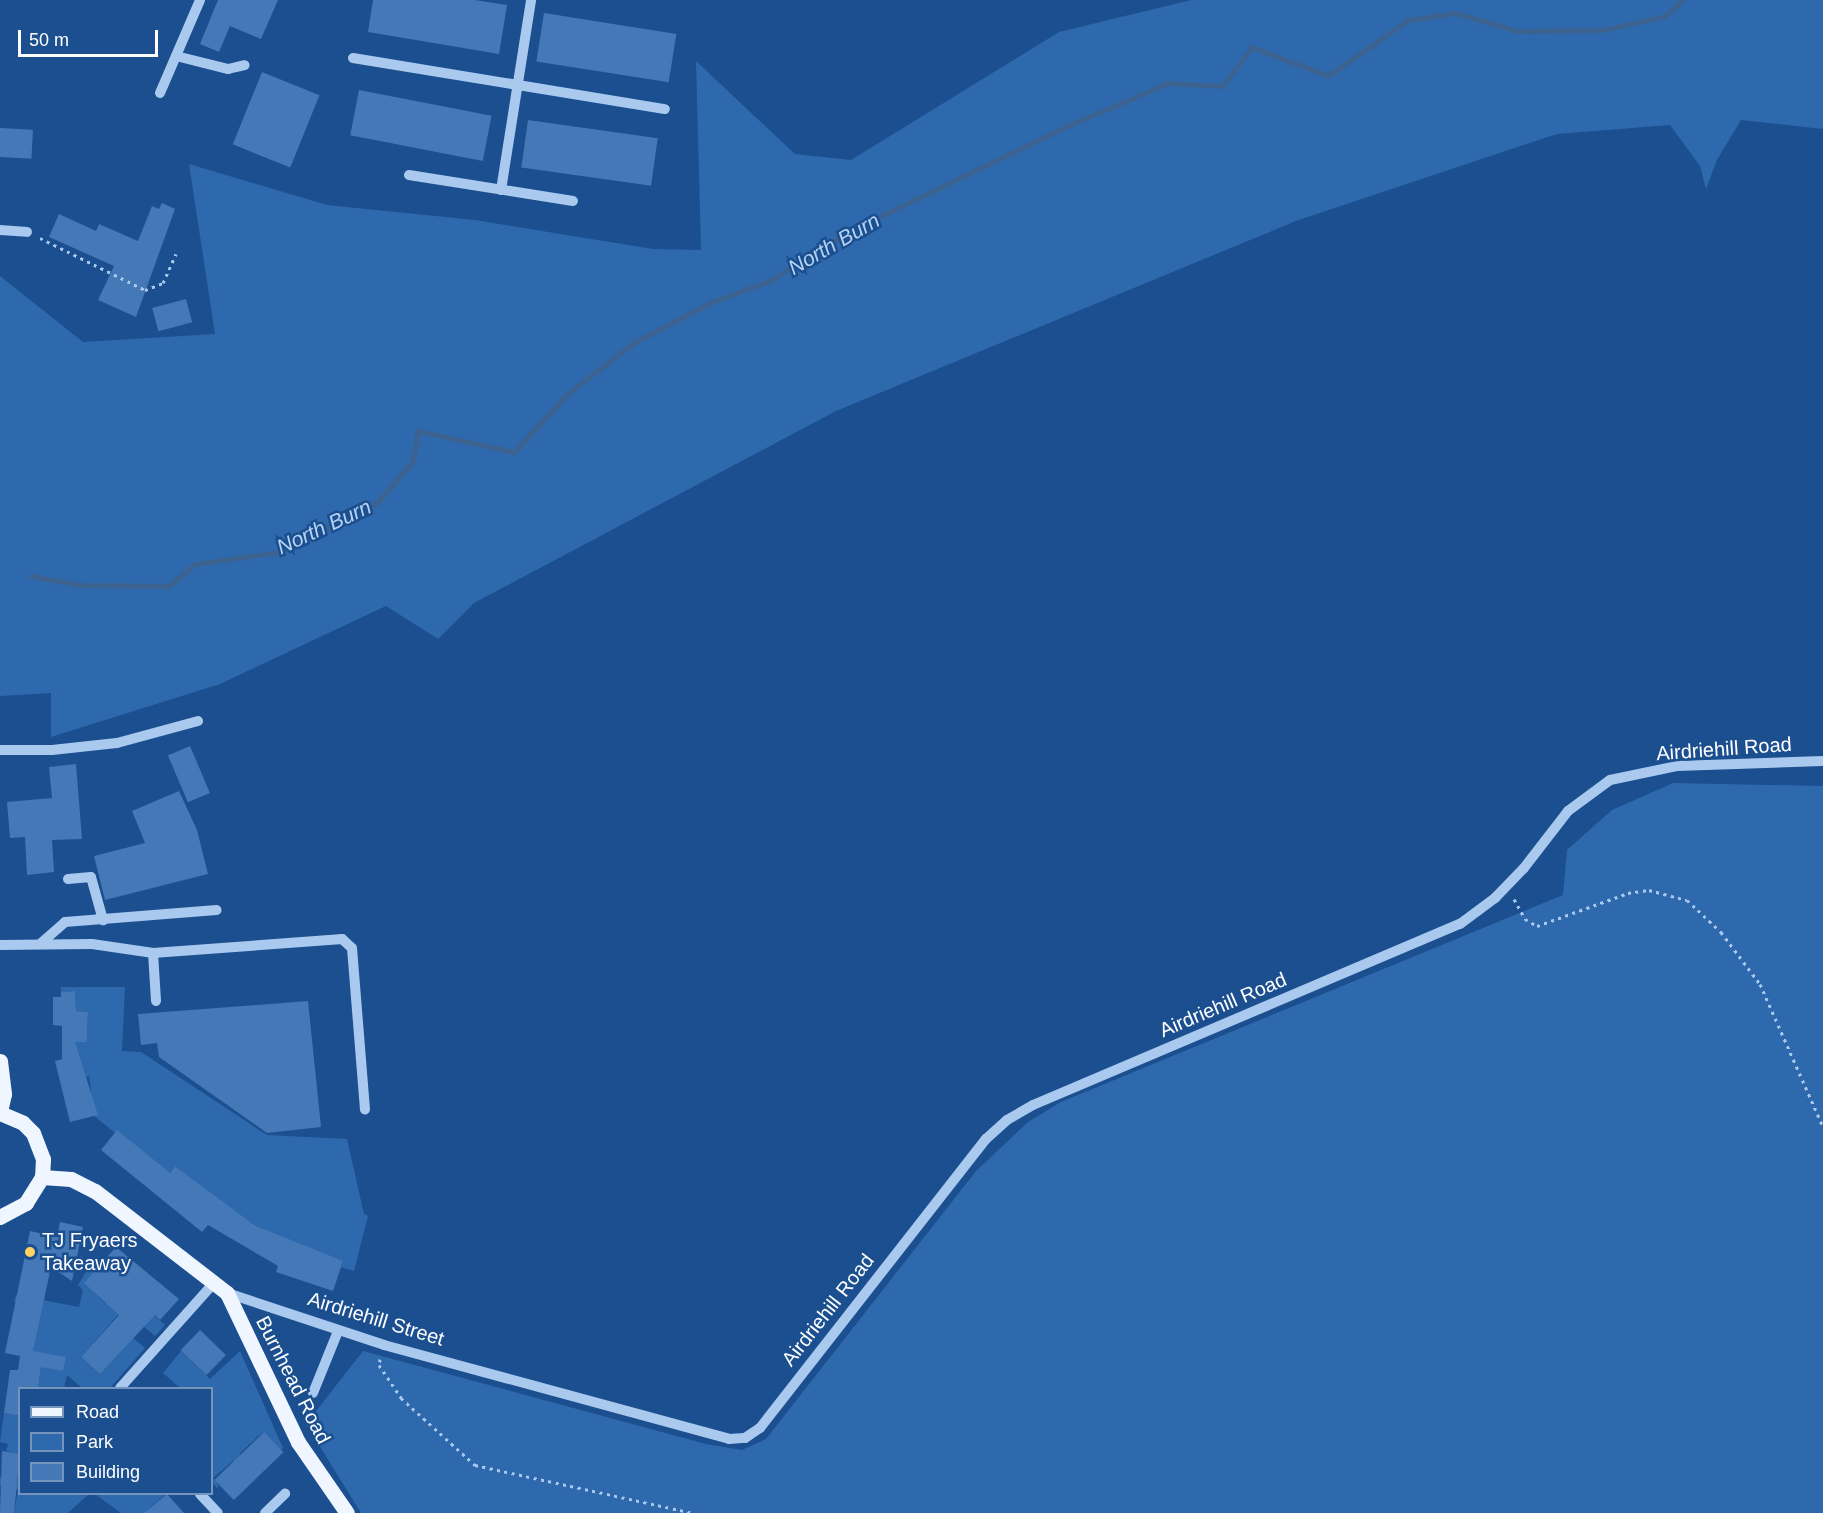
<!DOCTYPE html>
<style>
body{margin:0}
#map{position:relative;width:1823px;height:1513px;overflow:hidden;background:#1b4f8f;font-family:Helvetica,sans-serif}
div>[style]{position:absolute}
.green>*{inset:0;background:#2e69ad}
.stream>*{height:5px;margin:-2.5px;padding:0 2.5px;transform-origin:2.5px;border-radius:2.5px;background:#3c6290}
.building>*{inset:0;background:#4478b7;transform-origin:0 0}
.path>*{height:3px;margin-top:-1.5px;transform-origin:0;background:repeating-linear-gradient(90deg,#a9c9ee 0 3px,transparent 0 7.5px)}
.minor>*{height:10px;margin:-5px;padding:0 5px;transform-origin:5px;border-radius:5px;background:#a9c9ee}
.major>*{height:15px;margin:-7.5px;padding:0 7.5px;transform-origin:7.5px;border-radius:7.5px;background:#f0f6ff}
.dots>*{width:16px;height:16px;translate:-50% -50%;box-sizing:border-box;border:3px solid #1b4f8f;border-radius:50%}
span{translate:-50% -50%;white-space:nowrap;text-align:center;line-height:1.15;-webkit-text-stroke:5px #1b4f8f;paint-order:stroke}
.street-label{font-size:20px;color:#fff}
.poi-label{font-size:20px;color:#fff}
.left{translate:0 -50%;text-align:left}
.water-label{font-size:21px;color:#b5d3f5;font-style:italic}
.legend{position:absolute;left:18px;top:1387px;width:195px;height:108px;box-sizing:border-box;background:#1b4f8f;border:2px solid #7695bc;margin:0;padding:8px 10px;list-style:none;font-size:18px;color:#fff}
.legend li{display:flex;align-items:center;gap:12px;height:30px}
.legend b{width:30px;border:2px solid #7695bc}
.scale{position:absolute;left:18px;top:30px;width:140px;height:27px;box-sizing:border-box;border:3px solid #fff;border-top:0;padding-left:8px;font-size:18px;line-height:21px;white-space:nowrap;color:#fff;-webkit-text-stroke:4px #1b4f8f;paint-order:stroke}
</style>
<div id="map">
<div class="green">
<div style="clip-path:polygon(1191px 0,1823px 0,1823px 129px,1741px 120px,1717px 160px,1706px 189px,1700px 166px,1670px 125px,1557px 134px,1296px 221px,836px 411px,474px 603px,438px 639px,386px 606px,220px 684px,51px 737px,51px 693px,0 696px,0 276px,83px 342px,215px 334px,189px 164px,327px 205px,475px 220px,653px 249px,701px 250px,696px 61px,795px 154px,851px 160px,1059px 32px)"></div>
<div style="clip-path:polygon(1673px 783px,1823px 786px,1823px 1513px,361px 1513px,306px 1424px,363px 1351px,706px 1444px,742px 1450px,766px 1439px,976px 1171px,1028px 1122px,1061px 1102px,1563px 895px,1567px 850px,1612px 810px)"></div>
<div style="clip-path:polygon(61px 987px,125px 987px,122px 1051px,141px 1052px,267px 1135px,347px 1139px,364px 1214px,368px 1216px,354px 1271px,341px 1267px,343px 1261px,277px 1238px,256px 1226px,175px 1166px,168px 1175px,94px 1116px,89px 1076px,74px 1080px,62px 1041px,87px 1042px,88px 1012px,76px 1011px,75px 991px,61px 992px)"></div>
<div style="clip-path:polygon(81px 1256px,102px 1273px,94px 1292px,105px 1303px,127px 1291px,165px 1325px,155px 1336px,123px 1309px,81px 1357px,100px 1374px,133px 1338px,145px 1348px,110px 1388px,82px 1388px,67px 1375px,64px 1388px,38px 1388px,41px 1369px,30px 1367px,41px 1307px,14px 1302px,16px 1295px,79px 1307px,83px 1290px,78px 1285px,87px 1270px,77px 1263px)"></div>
<div style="clip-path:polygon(181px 1351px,210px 1379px,240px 1351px,283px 1448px,281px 1450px,263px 1432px,239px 1454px,254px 1471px,233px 1461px,213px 1478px,219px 1486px,217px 1488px,212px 1482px,212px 1388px,180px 1388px,163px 1373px)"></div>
<div style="clip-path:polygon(4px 1413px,19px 1416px,19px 1454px,6px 1451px,8px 1444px,0 1442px)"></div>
<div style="clip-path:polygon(0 1477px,19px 1481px,20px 1494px,89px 1494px,68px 1513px,14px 1513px,18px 1490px,0 1486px)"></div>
<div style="clip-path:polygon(95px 1494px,164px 1494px,165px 1495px,148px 1509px,151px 1513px,121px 1513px)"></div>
</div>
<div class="stream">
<div style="left:31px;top:576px;width:50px;rotate:10.4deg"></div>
<div style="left:80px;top:585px;width:89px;rotate:0.6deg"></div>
<div style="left:169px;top:586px;width:34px;rotate:-40deg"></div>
<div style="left:195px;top:564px;width:85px;rotate:-8.1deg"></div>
<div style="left:279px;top:552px;width:110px;rotate:-26.6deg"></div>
<div style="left:377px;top:503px;width:55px;rotate:-49.4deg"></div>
<div style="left:413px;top:461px;width:30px;rotate:-81deg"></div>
<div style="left:418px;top:431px;width:98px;rotate:12.3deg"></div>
<div style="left:514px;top:452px;width:79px;rotate:-47.6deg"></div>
<div style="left:567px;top:394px;width:86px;rotate:-37.4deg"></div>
<div style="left:635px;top:342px;width:87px;rotate:-27.5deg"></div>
<div style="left:712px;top:302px;width:63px;rotate:-20.4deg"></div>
<div style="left:771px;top:280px;width:93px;rotate:-31.8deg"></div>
<div style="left:850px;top:231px;width:239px;rotate:-25.8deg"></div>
<div style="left:1065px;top:127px;width:112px;rotate:-23.1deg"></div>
<div style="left:1168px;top:83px;width:54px;rotate:3.2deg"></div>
<div style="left:1222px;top:86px;width:49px;rotate:-52.4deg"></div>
<div style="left:1252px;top:47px;width:81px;rotate:20.9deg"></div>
<div style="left:1328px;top:76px;width:98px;rotate:-35deg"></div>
<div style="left:1408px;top:20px;width:49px;rotate:-8.3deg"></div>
<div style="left:1456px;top:13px;width:64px;rotate:16.4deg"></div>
<div style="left:1517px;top:31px;width:86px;rotate:-0.7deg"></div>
<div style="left:1603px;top:30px;width:64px;rotate:-12.7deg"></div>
<div style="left:1665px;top:16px;width:23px;rotate:-43deg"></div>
</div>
<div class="building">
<div style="clip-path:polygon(218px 0,278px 0,261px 39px,230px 26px,219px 52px,200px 44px)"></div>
<div style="clip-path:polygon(373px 0,475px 0,507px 5px,499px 54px,368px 32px)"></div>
<div style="left:544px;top:13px;width:134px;height:49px;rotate:9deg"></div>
<div style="left:262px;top:72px;width:62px;height:78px;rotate:22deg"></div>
<div style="left:359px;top:90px;width:135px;height:46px;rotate:11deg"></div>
<div style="left:528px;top:120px;width:131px;height:48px;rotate:8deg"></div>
<div style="left:0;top:128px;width:33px;height:29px;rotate:3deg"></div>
<div style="clip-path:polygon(162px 203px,175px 209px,136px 317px,98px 300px,114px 266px,49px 237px,59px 214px,96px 231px,99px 224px,138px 241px,152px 206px,159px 209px)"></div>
<div style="left:186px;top:299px;width:24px;height:35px;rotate:75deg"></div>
<div style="left:190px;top:746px;width:51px;height:24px;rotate:67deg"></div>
<div style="clip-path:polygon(76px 764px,82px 839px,52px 840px,54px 872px,27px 875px,25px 837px,10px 838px,7px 802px,52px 798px,49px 767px)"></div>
<div style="clip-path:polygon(179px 791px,197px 830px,208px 874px,105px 900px,94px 856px,145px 843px,132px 811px)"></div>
<div style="clip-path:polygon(75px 991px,76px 1011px,88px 1012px,87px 1042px,75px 1042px,98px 1115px,70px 1122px,55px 1061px,62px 1059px,62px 1026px,53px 1025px,53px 997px,61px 997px,61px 992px)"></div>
<div style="clip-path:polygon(308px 1001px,321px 1127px,267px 1133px,159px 1057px,157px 1043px,141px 1045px,138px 1014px)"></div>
<div style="clip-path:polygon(117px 1130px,170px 1173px,175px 1166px,256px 1226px,343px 1261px,333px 1291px,276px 1272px,278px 1266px,208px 1225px,202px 1232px,101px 1150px)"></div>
<div style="clip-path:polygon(60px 1222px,83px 1227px,72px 1281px,51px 1267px,33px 1351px,66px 1357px,63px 1371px,41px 1367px,38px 1389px,20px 1389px,20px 1416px,4px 1413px,10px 1370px,18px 1370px,20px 1356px,5px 1353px,30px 1231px,57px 1237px)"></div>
<div style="clip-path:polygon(116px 1247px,179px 1299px,160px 1320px,155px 1315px,100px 1374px,81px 1357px,119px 1315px,84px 1283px)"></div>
<div style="left:200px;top:1330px;width:36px;height:28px;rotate:44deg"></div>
<div style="left:264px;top:1432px;width:28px;height:69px;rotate:46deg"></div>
<div style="clip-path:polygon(2px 1451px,20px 1454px,14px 1513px,0 1513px)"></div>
<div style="clip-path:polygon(167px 1494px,184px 1513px,144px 1513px)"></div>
</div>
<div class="path">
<div style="left:40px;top:238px;width:117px;rotate:26.3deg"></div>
<div style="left:145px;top:290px;width:19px;rotate:-21deg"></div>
<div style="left:163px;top:283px;width:32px;rotate:-66deg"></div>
<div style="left:1514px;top:899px;width:23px;rotate:61deg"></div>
<div style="left:1525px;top:919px;width:14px;rotate:30deg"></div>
<div style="left:1537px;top:926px;width:97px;rotate:-19.9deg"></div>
<div style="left:1628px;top:893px;width:21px;rotate:-8deg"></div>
<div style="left:1649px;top:890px;width:39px;rotate:15deg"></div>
<div style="left:1687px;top:900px;width:47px;rotate:43.3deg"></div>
<div style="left:1721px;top:932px;width:65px;rotate:53.1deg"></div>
<div style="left:1760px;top:984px;width:156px;rotate:66.2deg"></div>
<div style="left:380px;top:1359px;width:6px;rotate:99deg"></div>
<div style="left:379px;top:1365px;width:40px;rotate:56deg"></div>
<div style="left:401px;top:1398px;width:100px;rotate:42.2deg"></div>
<div style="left:475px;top:1465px;width:224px;rotate:12.4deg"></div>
</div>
<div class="minor">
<div style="left:176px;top:56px;width:54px;rotate:14deg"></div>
<div style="left:228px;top:69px;width:17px;rotate:-13deg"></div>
<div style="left:353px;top:58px;width:316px;rotate:9.3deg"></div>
<div style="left:160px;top:93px;width:101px;rotate:-66.7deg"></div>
<div style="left:409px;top:175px;width:166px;rotate:9deg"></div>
<div style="left:501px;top:190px;width:192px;rotate:-81deg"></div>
<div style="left:0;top:230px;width:27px;rotate:4deg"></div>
<div style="left:0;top:750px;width:52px"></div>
<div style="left:52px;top:750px;width:65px;rotate:-6.1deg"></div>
<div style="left:117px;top:743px;width:84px;rotate:-15.2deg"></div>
<div style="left:68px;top:879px;width:23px;rotate:-5deg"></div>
<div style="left:91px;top:877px;width:45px;rotate:74.4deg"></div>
<div style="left:40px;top:944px;width:33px;rotate:-41deg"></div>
<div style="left:65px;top:922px;width:152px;rotate:-4.5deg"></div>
<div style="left:0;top:945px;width:92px;rotate:-0.6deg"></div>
<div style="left:92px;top:944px;width:62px;rotate:8.4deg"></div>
<div style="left:153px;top:953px;width:190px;rotate:-4.2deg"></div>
<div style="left:342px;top:939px;width:13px;rotate:42deg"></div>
<div style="left:352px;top:948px;width:162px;rotate:85.4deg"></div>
<div style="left:153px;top:953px;width:48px;rotate:86.4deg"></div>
<div style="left:227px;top:1293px;width:165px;rotate:18.3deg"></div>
<div style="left:384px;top:1345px;width:358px;rotate:15.2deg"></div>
<div style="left:729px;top:1439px;width:16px;rotate:-4deg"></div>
<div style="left:745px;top:1438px;width:18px;rotate:-34deg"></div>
<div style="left:760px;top:1428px;width:367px;rotate:-52deg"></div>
<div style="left:986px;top:1139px;width:28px;rotate:-42deg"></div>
<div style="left:1007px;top:1120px;width:30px;rotate:-30deg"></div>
<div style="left:1033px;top:1105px;width:464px;rotate:-23deg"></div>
<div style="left:1460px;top:924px;width:44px;rotate:-36.6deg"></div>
<div style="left:1495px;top:898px;width:42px;rotate:-46deg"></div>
<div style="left:1524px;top:868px;width:72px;rotate:-52.3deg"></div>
<div style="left:1568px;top:811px;width:52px;rotate:-36.4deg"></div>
<div style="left:1610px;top:780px;width:68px;rotate:-11.8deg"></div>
<div style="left:1677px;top:766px;width:146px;rotate:-2deg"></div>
<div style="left:120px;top:1388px;width:140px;rotate:-48.2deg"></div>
<div style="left:313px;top:1393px;width:67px;rotate:-68deg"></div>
<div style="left:200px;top:1494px;width:26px;rotate:47deg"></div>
<div style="left:265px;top:1513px;width:28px;rotate:-44deg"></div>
</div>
<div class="major">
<div style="left:0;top:1061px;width:33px;rotate:83deg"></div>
<div style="left:4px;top:1094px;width:17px;rotate:103deg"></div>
<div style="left:0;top:1113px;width:25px;rotate:23deg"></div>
<div style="left:23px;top:1123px;width:14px;rotate:45deg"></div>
<div style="left:33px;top:1133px;width:28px;rotate:69deg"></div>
<div style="left:43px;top:1159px;width:18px;rotate:93deg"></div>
<div style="left:42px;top:1177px;width:31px;rotate:122deg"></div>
<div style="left:26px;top:1203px;width:30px;rotate:152deg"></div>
<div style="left:42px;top:1177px;width:29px;rotate:4deg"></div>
<div style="left:71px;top:1179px;width:27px;rotate:27deg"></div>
<div style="left:95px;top:1191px;width:167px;rotate:37.7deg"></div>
<div style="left:227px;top:1293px;width:165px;rotate:64.5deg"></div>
<div style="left:298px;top:1442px;width:86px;rotate:55.4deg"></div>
</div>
<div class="dots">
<div style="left:30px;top:1252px;background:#ffd166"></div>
</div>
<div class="street-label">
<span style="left:1724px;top:749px;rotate:-4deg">Airdriehill Road</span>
<span style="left:1223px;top:1005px;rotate:-23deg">Airdriehill Road</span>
<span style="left:828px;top:1310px;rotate:-52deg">Airdriehill Road</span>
<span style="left:376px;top:1319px;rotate:17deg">Airdriehill Street</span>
<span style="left:293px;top:1380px;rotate:63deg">Burnhead Road</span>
</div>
<div class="poi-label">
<span class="left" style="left:42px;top:1252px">TJ Fryaers<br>Takeaway</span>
</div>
<div class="water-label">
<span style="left:834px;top:244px;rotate:-30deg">North Burn</span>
<span style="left:324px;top:527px;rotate:-25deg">North Burn</span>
</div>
<ul class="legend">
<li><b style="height:8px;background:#f0f6ff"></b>Road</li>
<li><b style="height:16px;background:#2e69ad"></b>Park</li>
<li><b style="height:16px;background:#4478b7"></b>Building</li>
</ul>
<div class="scale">50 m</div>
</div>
